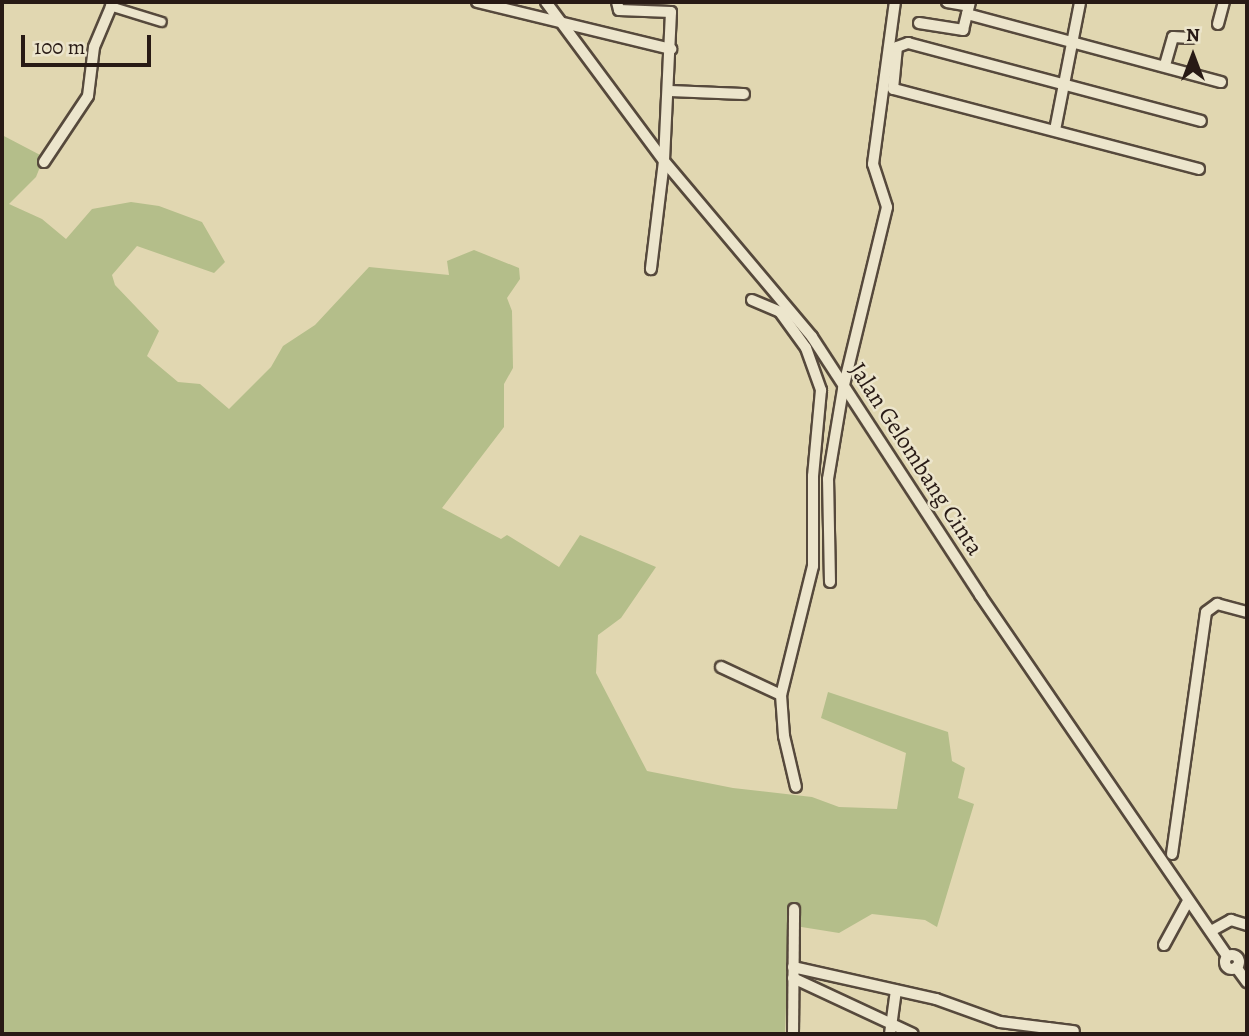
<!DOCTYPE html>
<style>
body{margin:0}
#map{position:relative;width:1249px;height:1036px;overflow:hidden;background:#e1d7b1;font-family:Alegreya,serif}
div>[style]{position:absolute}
.green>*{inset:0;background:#b4be8a}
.roads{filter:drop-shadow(2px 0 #56493c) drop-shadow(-2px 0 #56493c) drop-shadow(0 2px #56493c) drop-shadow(0 -2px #56493c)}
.pedestrian>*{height:8px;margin:-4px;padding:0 4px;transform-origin:4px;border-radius:4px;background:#ece5cc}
.minor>*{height:10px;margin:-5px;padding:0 5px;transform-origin:5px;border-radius:5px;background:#ece5cc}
.minor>.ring{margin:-5px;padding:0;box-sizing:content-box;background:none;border:10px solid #ece5cc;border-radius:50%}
span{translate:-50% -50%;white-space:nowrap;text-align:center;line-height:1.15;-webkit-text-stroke:5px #ece5cc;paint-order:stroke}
.street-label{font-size:24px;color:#281a15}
.frame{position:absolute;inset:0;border:4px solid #281a15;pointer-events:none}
.north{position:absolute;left:1158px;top:21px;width:70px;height:70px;-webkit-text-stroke:5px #ece5cc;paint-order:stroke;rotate:0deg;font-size:19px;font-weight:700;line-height:28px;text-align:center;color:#281a15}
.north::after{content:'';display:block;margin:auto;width:24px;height:32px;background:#281a15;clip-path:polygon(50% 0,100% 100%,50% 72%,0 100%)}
.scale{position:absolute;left:21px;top:35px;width:130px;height:32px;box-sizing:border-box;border:4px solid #281a15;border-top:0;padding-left:9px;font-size:21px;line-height:24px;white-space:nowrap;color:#281a15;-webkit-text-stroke:5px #ece5cc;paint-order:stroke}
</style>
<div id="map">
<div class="green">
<div style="clip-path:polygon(2px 135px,44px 157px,36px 177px,9px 204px,42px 219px,66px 239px,92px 209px,131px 202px,159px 206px,202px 222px,225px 262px,214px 273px,137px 246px,112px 275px,115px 285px,159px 331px,147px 356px,178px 382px,200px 384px,229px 409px,271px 367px,283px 346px,315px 325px,369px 267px,449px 275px,447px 261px,474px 250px,519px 268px,520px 279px,507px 298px,512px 311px,513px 368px,504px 384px,504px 427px,442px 508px,501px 539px,507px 535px,559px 567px,580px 535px,656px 567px,621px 618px,598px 635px,596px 673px,647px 771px,733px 788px,812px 797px,839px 807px,897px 809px,906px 753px,821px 718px,828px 692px,948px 732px,952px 761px,965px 768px,958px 798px,974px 804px,937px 927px,925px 920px,872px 914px,839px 933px,789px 925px,785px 1034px,2px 1034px)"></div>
</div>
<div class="roads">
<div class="pedestrian">
<div style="left:110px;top:6px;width:54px;rotate:17.1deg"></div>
</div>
<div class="minor">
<div style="left:477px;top:2px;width:200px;rotate:13.6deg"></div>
<div style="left:546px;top:2px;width:198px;rotate:53.4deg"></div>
<div style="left:664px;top:161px;width:230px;rotate:49.9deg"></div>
<div style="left:812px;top:337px;width:308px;rotate:56.9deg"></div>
<div style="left:980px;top:595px;width:437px;rotate:55.6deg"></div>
<div style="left:617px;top:2px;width:8px;rotate:76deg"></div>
<div style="left:619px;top:10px;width:52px;rotate:2.2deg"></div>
<div style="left:671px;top:12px;width:149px;rotate:92.7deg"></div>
<div style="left:664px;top:161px;width:109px;rotate:96.9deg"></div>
<div style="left:947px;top:2px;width:22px;rotate:10deg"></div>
<div style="left:967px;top:14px;width:263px;rotate:15deg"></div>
<div style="left:919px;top:23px;width:45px;rotate:9deg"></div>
<div style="left:963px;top:30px;width:29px;rotate:-76deg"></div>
<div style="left:1218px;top:24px;width:23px;rotate:-75deg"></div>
<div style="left:1165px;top:65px;width:29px;rotate:-74deg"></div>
<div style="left:1173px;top:37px;width:18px;rotate:3deg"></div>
<div style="left:669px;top:91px;width:75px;rotate:2.3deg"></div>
<div style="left:1055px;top:130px;width:130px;rotate:-78.9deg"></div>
<div style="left:44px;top:162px;width:79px;rotate:-56.3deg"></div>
<div style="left:88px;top:96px;width:49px;rotate:-83deg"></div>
<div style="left:94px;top:47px;width:49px;rotate:-67.1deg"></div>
<div style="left:1199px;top:169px;width:316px;rotate:-165.3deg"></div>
<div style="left:893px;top:89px;width:42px;rotate:-84.6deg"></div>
<div style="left:897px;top:47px;width:12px;rotate:-20deg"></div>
<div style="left:908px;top:43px;width:303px;rotate:14.9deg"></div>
<div style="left:752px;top:300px;width:30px;rotate:23deg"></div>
<div style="left:780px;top:312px;width:44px;rotate:54.2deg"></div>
<div style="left:806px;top:348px;width:45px;rotate:70.3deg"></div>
<div style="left:821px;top:390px;width:86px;rotate:95.3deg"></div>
<div style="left:813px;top:476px;width:90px;rotate:90deg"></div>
<div style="left:813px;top:566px;width:133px;rotate:103.9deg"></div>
<div style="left:781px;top:695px;width:41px;rotate:85.8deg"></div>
<div style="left:784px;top:736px;width:52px;rotate:76.8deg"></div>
<div style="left:830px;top:582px;width:103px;rotate:-91.1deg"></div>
<div style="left:828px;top:479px;width:91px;rotate:-80.5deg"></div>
<div style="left:843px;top:389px;width:187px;rotate:-76.4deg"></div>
<div style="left:887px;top:207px;width:45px;rotate:-108deg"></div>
<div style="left:873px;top:164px;width:163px;rotate:-82.3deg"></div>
<div style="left:721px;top:667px;width:66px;rotate:25deg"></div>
<div style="left:1172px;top:854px;width:244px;rotate:-82deg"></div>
<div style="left:1206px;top:612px;width:14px;rotate:-36deg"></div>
<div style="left:1217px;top:604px;width:31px;rotate:15deg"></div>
<div style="left:1211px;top:931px;width:23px;rotate:-29deg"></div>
<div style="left:1231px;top:920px;width:17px;rotate:17deg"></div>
<div style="left:1164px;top:945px;width:50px;rotate:-61.4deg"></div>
<div class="ring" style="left:1225px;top:955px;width:4px;height:4px"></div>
<div style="left:793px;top:967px;width:147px;rotate:12.6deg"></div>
<div style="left:936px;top:999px;width:68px;rotate:19.8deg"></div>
<div style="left:1000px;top:1022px;width:48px;rotate:7.1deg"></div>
<div style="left:1048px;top:1028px;width:6px;rotate:99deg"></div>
<div style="left:1236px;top:967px;width:19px;rotate:54deg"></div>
<div style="left:793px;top:978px;width:132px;rotate:25deg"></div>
<div style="left:1048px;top:1028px;width:26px;rotate:7deg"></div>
<div style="left:793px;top:1034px;width:125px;rotate:-89.5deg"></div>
<div style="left:890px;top:1034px;width:44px;rotate:-82.2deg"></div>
</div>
</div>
<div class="street-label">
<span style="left:916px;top:459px;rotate:57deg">Jalan Gelombang Cinta</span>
</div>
<div class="frame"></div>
<div class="north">N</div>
<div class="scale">100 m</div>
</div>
